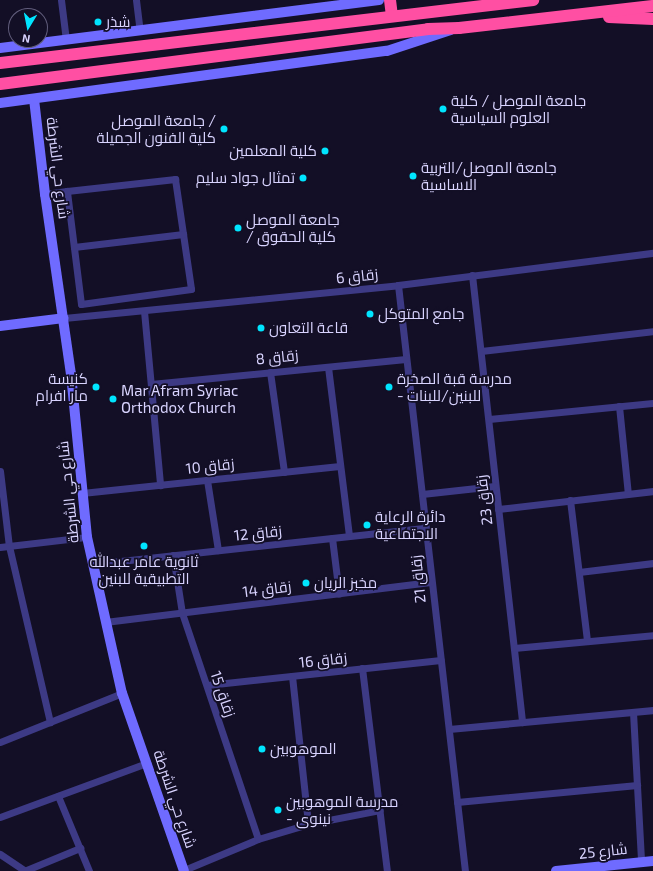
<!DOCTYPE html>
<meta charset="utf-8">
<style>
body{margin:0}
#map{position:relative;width:653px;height:871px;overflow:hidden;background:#130f26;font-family:"Exo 2",Cairo,sans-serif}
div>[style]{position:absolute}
.street>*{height:7px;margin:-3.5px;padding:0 3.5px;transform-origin:3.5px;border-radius:3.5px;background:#3d3a85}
.secondary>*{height:10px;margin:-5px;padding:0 5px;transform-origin:5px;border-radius:5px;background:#6f6bff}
.highway>*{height:12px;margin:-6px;padding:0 6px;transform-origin:6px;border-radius:6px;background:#ff4fa3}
.dots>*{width:11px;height:11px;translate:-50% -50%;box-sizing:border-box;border:2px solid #130f26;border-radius:50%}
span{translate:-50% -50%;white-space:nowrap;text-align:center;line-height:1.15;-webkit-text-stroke:3.5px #130f26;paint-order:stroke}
.poi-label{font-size:15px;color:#d9d4ff}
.left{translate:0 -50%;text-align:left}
.right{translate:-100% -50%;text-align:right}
.street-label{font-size:15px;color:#d9d4ff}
.north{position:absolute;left:8px;top:8px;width:40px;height:40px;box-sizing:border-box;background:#130f26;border:1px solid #625e7d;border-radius:50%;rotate:190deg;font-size:11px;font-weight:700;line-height:16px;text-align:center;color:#d9d4ff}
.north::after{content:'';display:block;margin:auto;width:14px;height:18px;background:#00e5ff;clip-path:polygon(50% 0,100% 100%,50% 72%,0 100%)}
</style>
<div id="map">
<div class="street">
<div style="left:61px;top:0;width:40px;rotate:82.9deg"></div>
<div style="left:136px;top:0;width:31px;rotate:83deg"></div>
<div style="left:45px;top:194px;width:22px;rotate:-8deg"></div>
<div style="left:67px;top:191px;width:109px;rotate:-6.3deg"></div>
<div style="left:175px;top:179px;width:111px;rotate:81.7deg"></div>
<div style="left:191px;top:289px;width:111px;rotate:172.2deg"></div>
<div style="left:81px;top:304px;width:114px;rotate:-97.1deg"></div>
<div style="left:74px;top:247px;width:110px;rotate:-6.8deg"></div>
<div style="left:472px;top:275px;width:450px;rotate:83.6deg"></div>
<div style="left:398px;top:285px;width:590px;rotate:83.48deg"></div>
<div style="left:144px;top:311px;width:175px;rotate:84.7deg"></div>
<div style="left:64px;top:318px;width:336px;rotate:-5.6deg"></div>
<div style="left:398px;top:285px;width:257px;rotate:-7.2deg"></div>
<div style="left:481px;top:351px;width:173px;rotate:-6.6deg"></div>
<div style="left:328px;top:367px;width:170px;rotate:82.9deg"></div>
<div style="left:270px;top:372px;width:101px;rotate:82deg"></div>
<div style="left:151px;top:384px;width:256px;rotate:-5.6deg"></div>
<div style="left:619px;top:406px;width:88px;rotate:84.2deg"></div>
<div style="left:489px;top:419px;width:165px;rotate:-5.6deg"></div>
<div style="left:0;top:471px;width:76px;rotate:83.2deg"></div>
<div style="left:9px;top:546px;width:181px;rotate:76.9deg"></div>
<div style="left:207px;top:480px;width:71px;rotate:81.1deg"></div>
<div style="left:82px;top:493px;width:259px;rotate:-6deg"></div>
<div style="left:422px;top:494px;width:73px;rotate:-6.3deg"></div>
<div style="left:570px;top:500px;width:142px;rotate:83.1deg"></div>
<div style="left:498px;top:509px;width:156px;rotate:-6.6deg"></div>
<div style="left:332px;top:538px;width:56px;rotate:82.9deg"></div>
<div style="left:0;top:547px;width:88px;rotate:-6.6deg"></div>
<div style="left:173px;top:555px;width:59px;rotate:81.2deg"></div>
<div style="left:182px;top:613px;width:238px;rotate:71.4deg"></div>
<div style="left:93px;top:564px;width:335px;rotate:-6.2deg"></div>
<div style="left:579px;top:572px;width:75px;rotate:-6.9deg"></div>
<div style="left:105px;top:622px;width:328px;rotate:-7deg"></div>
<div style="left:514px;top:648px;width:140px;rotate:-5.3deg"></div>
<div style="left:362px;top:668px;width:205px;rotate:83deg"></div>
<div style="left:292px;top:676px;width:149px;rotate:83.8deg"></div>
<div style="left:207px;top:685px;width:235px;rotate:-6.1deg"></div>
<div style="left:633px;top:712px;width:150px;rotate:86.9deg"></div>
<div style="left:449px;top:729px;width:205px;rotate:-5.3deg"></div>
<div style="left:0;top:742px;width:131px;rotate:-21.9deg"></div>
<div style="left:58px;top:796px;width:81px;rotate:67.5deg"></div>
<div style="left:457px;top:802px;width:181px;rotate:-5.4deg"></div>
<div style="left:0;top:817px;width:157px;rotate:-20.2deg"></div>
<div style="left:0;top:854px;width:30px;rotate:34deg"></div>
<div style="left:184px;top:870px;width:80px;rotate:-22.7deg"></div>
<div style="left:258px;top:839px;width:52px;rotate:-16.7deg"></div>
<div style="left:308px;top:824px;width:73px;rotate:-11deg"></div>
<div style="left:24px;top:871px;width:61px;rotate:-22.3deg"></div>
</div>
<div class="secondary">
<div style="left:0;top:48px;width:382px;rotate:-7.2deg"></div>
<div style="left:34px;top:99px;width:96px;rotate:83.4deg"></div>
<div style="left:45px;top:194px;width:182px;rotate:81.8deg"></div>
<div style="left:71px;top:374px;width:164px;rotate:84.4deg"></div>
<div style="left:87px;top:537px;width:160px;rotate:77.4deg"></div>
<div style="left:122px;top:693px;width:188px;rotate:70.8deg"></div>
<div style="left:0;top:103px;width:390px;rotate:-7.7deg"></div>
<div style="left:387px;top:51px;width:67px;rotate:-18.2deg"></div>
<div style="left:0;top:326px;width:64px;rotate:-7.1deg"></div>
<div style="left:556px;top:871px;width:98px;rotate:-5.9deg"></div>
</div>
<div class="highway">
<div style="left:390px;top:0;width:16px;rotate:83deg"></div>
<div style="left:609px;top:17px;width:44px;rotate:2.6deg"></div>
<div style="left:0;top:63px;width:537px;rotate:-6.74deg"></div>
<div style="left:0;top:84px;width:432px;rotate:-7.3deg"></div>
<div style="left:428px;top:29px;width:31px;rotate:-2deg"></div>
<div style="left:459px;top:28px;width:195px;rotate:-6.5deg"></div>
</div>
<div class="dots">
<div style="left:98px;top:22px;background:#00e5ff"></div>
<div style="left:443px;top:109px;background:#00e5ff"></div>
<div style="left:224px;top:129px;background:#00e5ff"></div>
<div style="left:325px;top:151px;background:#00e5ff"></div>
<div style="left:413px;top:176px;background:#00e5ff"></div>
<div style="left:303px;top:178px;background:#00e5ff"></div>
<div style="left:238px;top:228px;background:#00e5ff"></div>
<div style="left:370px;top:314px;background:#00e5ff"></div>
<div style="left:261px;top:328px;background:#00e5ff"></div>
<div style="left:96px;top:387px;background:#00e5ff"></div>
<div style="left:389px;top:387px;background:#00e5ff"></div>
<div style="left:113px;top:399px;background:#00e5ff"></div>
<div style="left:367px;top:525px;background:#00e5ff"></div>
<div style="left:144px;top:546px;background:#00e5ff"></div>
<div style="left:306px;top:583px;background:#00e5ff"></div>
<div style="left:262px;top:749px;background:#00e5ff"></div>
<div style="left:278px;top:810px;background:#00e5ff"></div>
</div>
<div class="poi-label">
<span class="left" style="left:106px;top:22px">شذر</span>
<span class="left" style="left:451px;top:109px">جامعة الموصل / كلية<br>العلوم السياسية</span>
<span class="right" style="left:216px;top:129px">جامعة الموصل /<br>كلية الفنون الجميلة</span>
<span class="right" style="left:317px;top:151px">كلية المعلمين</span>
<span class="left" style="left:421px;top:176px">جامعة الموصل/التربية<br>الاساسية</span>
<span class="right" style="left:295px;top:178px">تمثال جواد سليم</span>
<span class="left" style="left:246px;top:228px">جامعة الموصل<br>/ كلية الحقوق</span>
<span class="left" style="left:378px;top:314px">جامع المتوكل</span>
<span class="left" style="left:269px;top:328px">قاعة التعاون</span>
<span class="right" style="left:88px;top:387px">كنيسة<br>مار افرام</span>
<span class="left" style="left:397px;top:387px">مدرسة قبة الصخرة<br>- للبنين/للبنات</span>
<span class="left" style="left:121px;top:399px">Mar Afram Syriac<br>Orthodox Church</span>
<span class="left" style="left:375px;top:525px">دائرة الرعاية<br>الاجتماعية</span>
<span style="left:144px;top:570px">ثانوية عامر عبدالله<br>التطبيقية للبنين</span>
<span class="left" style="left:314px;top:583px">مخبز الريان</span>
<span class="left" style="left:270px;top:749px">الموهوبين</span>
<span class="left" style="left:286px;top:810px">مدرسة الموهوبين<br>- نينوى</span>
</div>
<div class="street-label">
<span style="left:58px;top:168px;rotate:83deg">شارع حي الشرطة</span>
<span style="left:357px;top:276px;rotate:-6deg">زقاق 6</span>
<span style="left:277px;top:357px;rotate:-6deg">زقاق 8</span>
<span style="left:210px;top:466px;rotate:-6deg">زقاق 10</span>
<span style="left:68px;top:492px;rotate:-96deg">شارع حي الشرطة</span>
<span style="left:484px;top:500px;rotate:-97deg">زقاق 23</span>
<span style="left:258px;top:533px;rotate:-6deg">زقاق 12</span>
<span style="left:418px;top:579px;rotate:-96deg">زقاق 21</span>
<span style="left:267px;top:589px;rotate:-7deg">زقاق 14</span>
<span style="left:323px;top:660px;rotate:-6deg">زقاق 16</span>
<span style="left:223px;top:694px;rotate:71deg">زقاق 15</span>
<span style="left:175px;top:799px;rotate:71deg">شارع حي الشرطة</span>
<span style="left:603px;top:851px;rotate:-6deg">شارع 25</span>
</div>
<div class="north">N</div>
</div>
